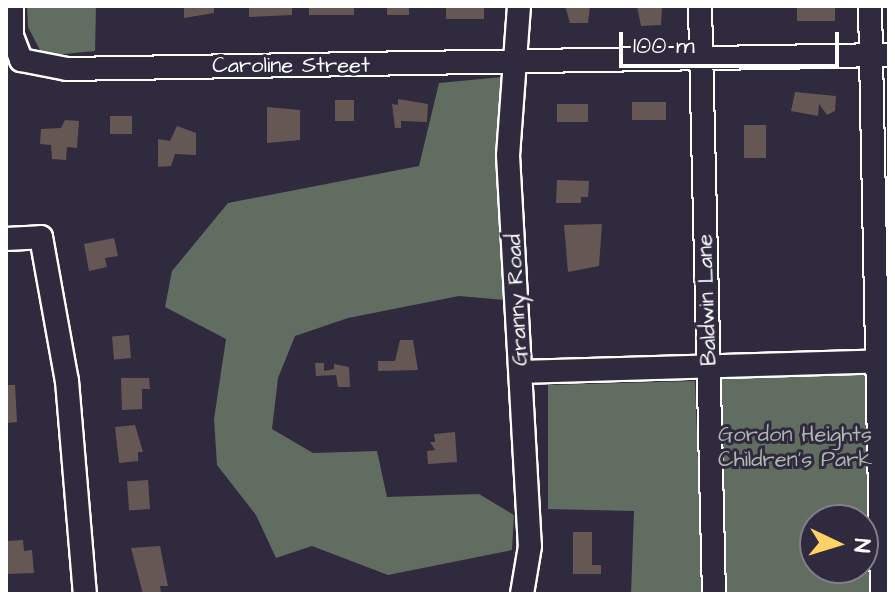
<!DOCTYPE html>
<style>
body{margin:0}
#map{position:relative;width:895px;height:600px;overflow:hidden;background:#2f2a3d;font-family:"Architects Daughter",sans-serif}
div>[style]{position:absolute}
.green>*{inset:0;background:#626d61}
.building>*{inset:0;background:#655854;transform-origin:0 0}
.roads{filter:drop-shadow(2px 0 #fff) drop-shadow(-2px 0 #fff) drop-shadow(0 2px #fff) drop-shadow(0 -2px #fff)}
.minor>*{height:22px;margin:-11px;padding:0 11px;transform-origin:11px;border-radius:11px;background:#2f2a3d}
span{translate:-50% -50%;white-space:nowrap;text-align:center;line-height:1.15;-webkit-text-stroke:6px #2f2a3d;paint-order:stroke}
.street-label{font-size:22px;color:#fff}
.park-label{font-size:22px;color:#b0b6b0}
.frame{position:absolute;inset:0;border:8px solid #fff;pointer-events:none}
.north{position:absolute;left:799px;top:504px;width:80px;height:80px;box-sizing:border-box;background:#2f2a3d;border:2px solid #827f8b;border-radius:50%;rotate:94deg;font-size:22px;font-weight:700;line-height:32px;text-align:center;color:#fff}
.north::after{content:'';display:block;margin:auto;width:28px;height:36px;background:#ffd166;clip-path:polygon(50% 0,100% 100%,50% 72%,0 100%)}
.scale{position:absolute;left:619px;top:32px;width:220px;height:36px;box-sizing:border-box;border:4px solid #fff;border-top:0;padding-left:10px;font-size:24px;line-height:28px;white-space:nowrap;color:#fff;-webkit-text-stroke:6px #2f2a3d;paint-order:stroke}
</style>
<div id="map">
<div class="green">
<div style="clip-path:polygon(27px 6px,96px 6px,95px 51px,43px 56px,28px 27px)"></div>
<div style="clip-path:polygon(502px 77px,505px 300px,459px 296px,348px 318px,295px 336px,278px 378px,272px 429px,313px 453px,377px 451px,387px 497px,479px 494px,514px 515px,512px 550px,388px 575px,312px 546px,276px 558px,256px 515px,217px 465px,214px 419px,226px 339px,165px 307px,172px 271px,228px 203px,419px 166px,439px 83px)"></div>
<div style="clip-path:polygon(evenodd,872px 368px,874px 594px,721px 594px,717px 371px,872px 368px,815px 520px,863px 520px,863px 568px,815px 568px,815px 520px)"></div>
<div style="clip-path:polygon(695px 381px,703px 594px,631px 594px,634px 511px,548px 509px,548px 385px)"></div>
</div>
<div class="building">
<div style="clip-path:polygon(184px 6px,214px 6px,214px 13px,184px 18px)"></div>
<div style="clip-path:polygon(249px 6px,292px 6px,292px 15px,249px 17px)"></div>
<div style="left:309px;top:6px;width:45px;height:9px"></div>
<div style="left:387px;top:6px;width:22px;height:9px"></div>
<div style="left:446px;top:6px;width:38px;height:13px"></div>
<div style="clip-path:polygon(565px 6px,590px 6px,588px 23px,570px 23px)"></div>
<div style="clip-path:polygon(637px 6px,662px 6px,661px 25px,641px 26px)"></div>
<div style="left:797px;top:6px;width:38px;height:15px"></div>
<div style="clip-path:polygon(795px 92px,836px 96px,835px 111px,827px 115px,819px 104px,818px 116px,791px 111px)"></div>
<div style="clip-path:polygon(398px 99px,428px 104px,427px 122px,401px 121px,401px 128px,395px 128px,392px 104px,398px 105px)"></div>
<div style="left:335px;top:100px;width:19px;height:21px"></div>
<div style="left:632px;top:102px;width:34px;height:18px"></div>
<div style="left:557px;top:104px;width:31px;height:18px"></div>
<div style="clip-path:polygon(267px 107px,300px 110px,300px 140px,267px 143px)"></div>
<div style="left:132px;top:116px;width:18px;height:22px;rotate:90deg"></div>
<div style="clip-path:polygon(65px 120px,79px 121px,77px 148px,67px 147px,66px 160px,52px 159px,51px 145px,40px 144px,41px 129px,61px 128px)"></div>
<div style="left:744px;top:125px;width:22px;height:33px"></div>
<div style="clip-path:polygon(177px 126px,196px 133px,196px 155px,175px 154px,171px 166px,158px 167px,158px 139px,170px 141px)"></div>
<div style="clip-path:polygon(557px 180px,589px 181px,588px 197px,581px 197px,581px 203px,556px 203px)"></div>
<div style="clip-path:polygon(602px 224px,599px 266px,568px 272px,564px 225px)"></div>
<div style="clip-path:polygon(114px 238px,118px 256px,105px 258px,107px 267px,89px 271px,84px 244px)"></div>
<div style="left:129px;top:335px;width:23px;height:17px;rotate:85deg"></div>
<div style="clip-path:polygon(400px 340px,413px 340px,418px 370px,378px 371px,378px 361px,395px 361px)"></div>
<div style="clip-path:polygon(315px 363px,324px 363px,324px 371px,334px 369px,334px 364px,349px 367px,350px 387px,338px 387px,336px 375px,316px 376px)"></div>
<div style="clip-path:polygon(121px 378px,149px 378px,150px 389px,142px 389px,142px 409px,122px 410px)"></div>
<div style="clip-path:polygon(6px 385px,15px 385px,17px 422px,6px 423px)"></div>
<div style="clip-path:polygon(135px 425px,143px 452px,138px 452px,138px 461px,119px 463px,115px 427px)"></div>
<div style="clip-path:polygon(455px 432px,457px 462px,428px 464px,427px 451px,435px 450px,430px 442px,435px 442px,434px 434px)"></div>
<div style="left:148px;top:480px;width:29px;height:21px;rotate:86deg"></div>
<div style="clip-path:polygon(573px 532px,592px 532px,592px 565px,601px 565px,601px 574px,573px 574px)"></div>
<div style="clip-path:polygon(23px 540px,24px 551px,32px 550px,34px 573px,6px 574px,6px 541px)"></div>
<div style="clip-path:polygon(160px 546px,168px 586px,160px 586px,161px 593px,143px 594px,131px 548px)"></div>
</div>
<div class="roads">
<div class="minor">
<div style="left:12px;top:6px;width:30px;rotate:90deg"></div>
<div style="left:12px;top:36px;width:26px;rotate:69deg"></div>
<div style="left:21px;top:60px;width:47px;rotate:11.1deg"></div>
<div style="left:67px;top:69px;width:822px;rotate:-0.98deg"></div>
<div style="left:519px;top:6px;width:149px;rotate:94.2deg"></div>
<div style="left:508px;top:155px;width:392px;rotate:86.8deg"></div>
<div style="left:530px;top:546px;width:49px;rotate:99.5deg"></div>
<div style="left:700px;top:6px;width:588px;rotate:88.64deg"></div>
<div style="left:870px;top:6px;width:588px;rotate:88.83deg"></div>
<div style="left:6px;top:239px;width:35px;rotate:-3deg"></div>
<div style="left:41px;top:237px;width:146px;rotate:79.8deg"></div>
<div style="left:67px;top:381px;width:214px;rotate:85.2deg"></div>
<div style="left:522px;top:372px;width:367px;rotate:-1.7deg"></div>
</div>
</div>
<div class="street-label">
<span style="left:291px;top:66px">Caroline Street</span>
<span style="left:517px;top:300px;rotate:-93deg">Granny Road</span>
<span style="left:707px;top:300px;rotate:-92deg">Baldwin Lane</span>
</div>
<div class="park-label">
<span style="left:795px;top:447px">Gordon Heights<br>Children's Park</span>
</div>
<div class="frame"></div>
<div class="north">N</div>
<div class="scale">100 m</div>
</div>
